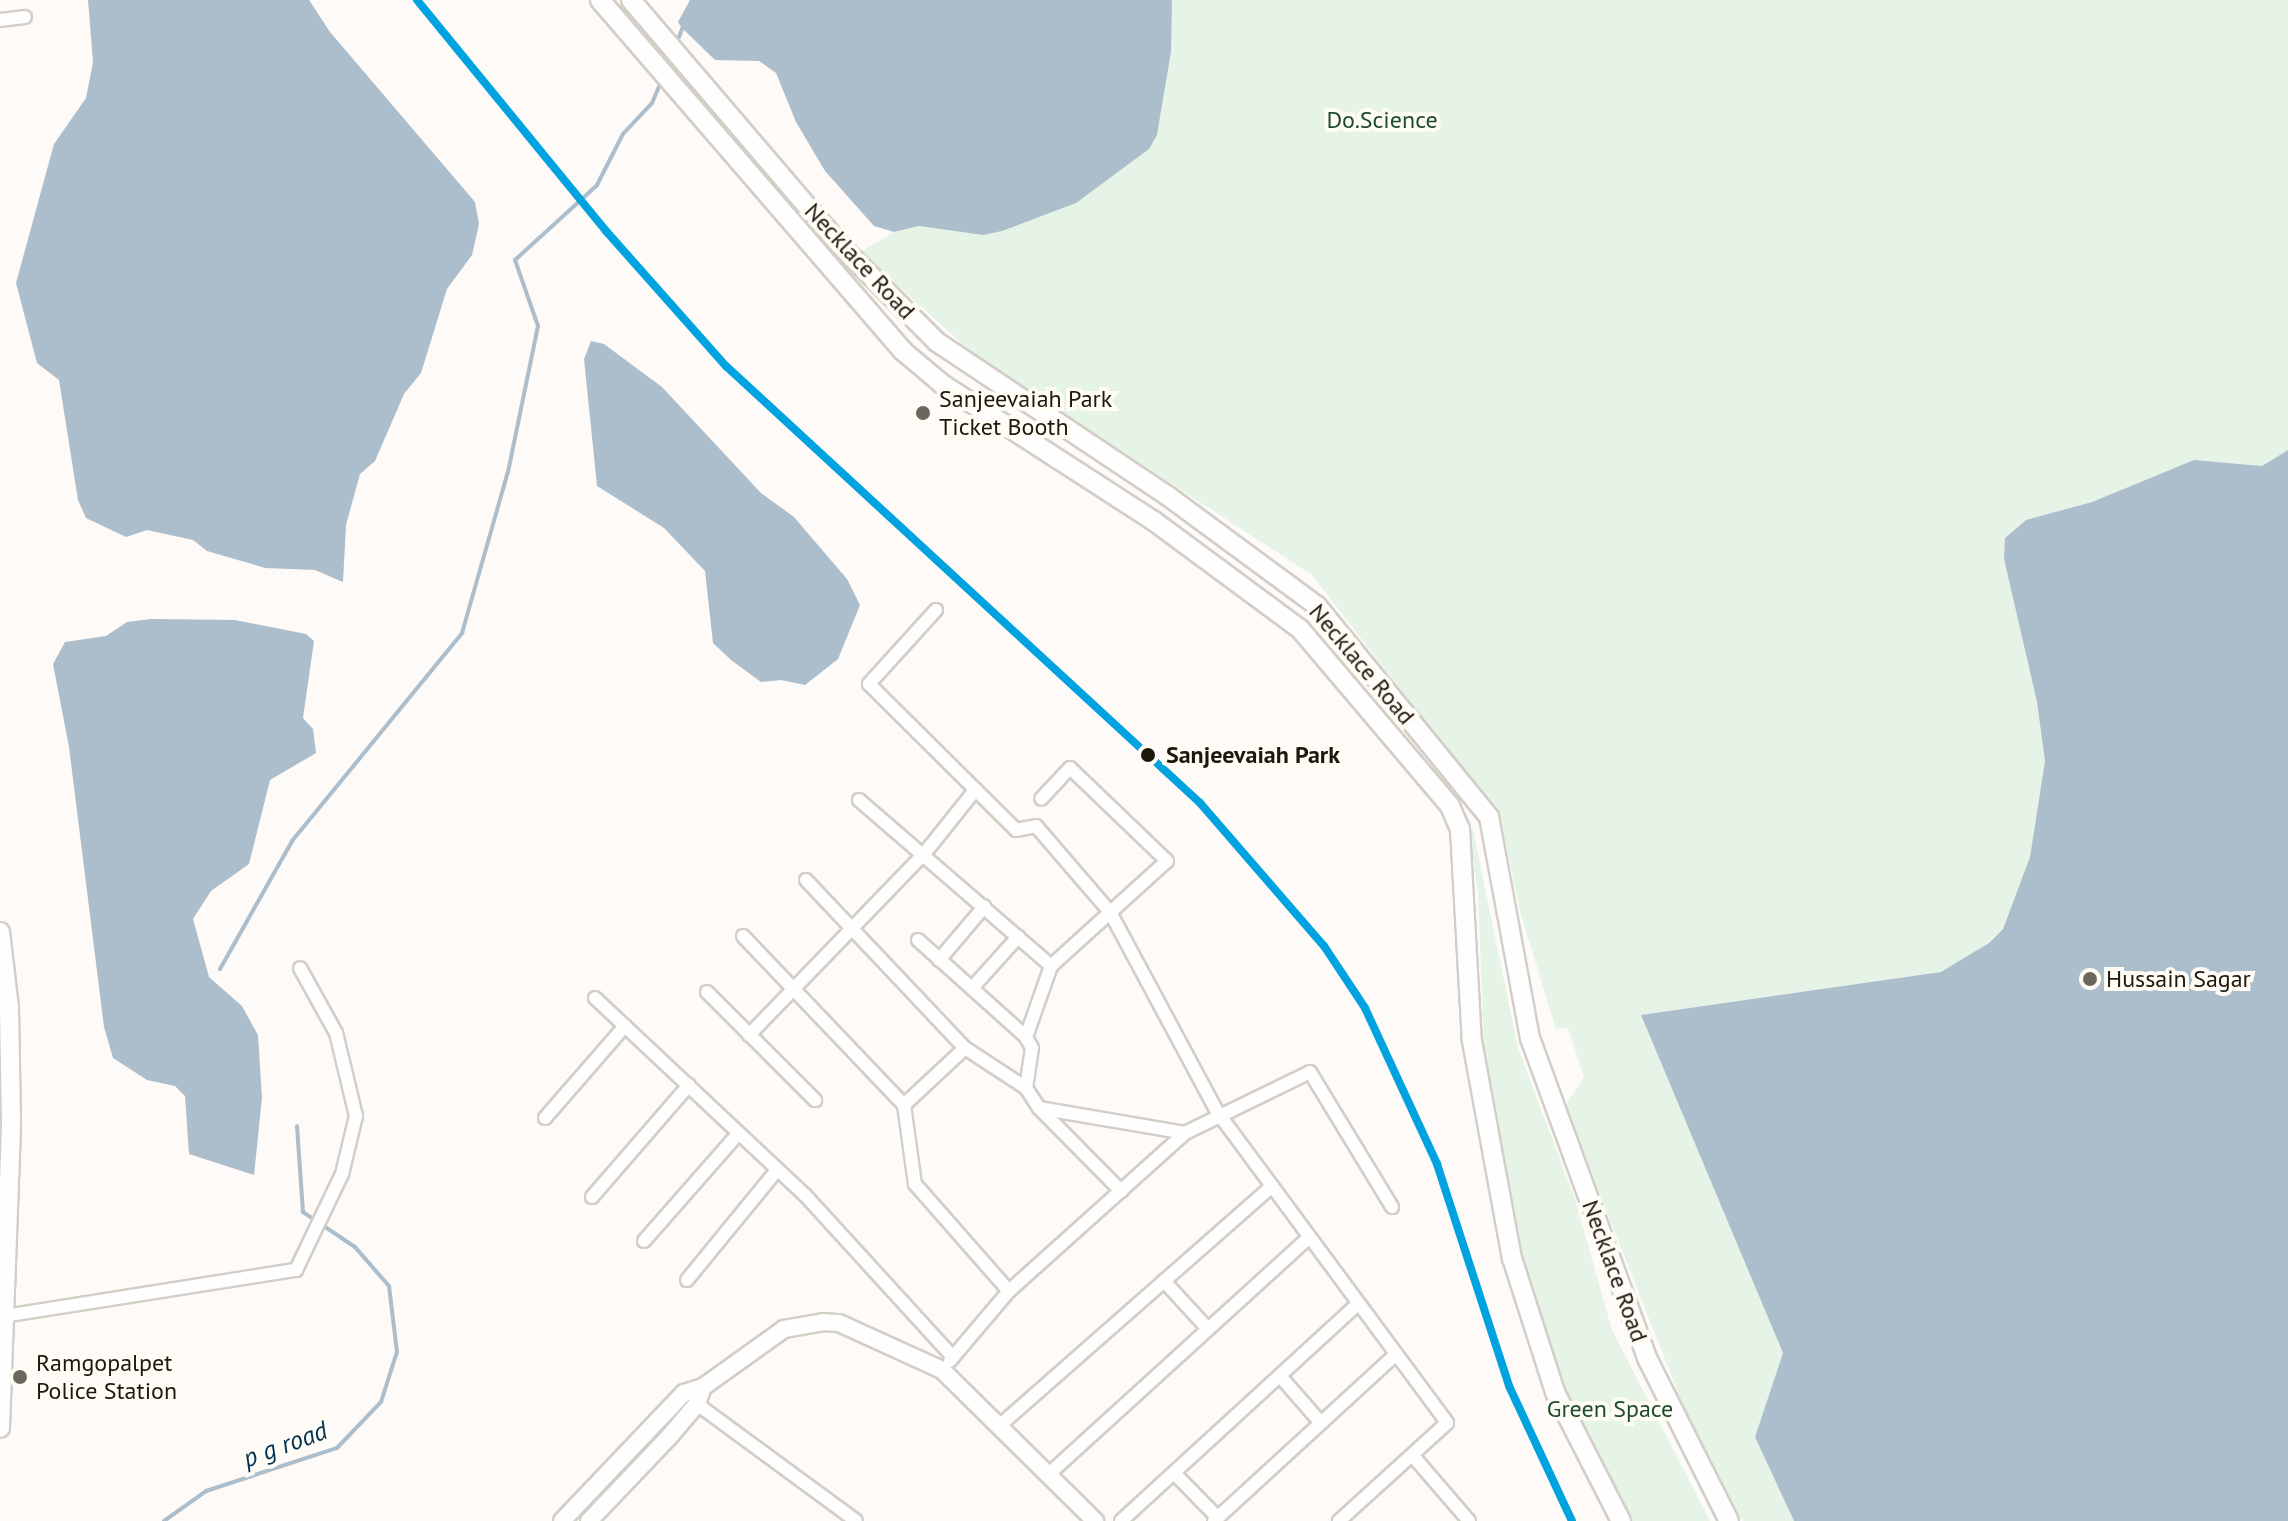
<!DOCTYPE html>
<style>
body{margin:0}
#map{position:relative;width:2288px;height:1521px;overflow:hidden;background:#fdfaf7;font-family:"PT Sans",sans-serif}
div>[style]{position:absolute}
.green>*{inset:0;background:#e5f4e6}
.water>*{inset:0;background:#acbdcc}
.stream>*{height:4px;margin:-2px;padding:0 2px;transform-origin:2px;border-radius:2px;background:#acbdcc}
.roads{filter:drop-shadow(2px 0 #d3cec7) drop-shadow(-2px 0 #d3cec7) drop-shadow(0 2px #d3cec7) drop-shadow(0 -2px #d3cec7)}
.minor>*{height:12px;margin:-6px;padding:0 6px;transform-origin:6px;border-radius:6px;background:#fffefe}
.tertiary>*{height:16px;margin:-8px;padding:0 8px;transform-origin:8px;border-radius:8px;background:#fffefe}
.secondary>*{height:18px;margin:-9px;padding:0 9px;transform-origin:9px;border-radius:9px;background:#fffefe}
.rail-1>*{height:8px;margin:-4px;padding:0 4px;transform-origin:4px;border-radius:4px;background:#00a3e0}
.dots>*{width:22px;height:22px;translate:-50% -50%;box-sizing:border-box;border:4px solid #fffbf5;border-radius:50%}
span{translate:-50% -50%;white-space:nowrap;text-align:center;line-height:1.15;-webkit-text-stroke:8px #fffbf5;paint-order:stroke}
.park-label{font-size:24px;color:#1c4c2d}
.street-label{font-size:24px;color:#1e170c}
.poi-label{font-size:24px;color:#1e170c}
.left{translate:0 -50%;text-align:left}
.stop-label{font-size:24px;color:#1e170c;font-weight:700}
.water-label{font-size:26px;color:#003151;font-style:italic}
</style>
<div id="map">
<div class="green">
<div style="clip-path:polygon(1172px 0,2288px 0,2288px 450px,2262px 466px,2194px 460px,2092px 502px,2026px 520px,2005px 538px,2004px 559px,2037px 702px,2045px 761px,2030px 857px,2003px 929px,1971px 957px,1941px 972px,1641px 1015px,1784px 1353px,1755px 1437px,1794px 1521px,1743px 1521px,1704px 1458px,1565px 1106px,1584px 1077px,1568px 1028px,1556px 1029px,1519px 908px,1501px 820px,1312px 575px,978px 358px,861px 252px,894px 232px,919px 226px,983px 235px,1002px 231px,1157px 135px,1171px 52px)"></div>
<div style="clip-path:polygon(1473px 830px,1518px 1048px,1575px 1199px,1612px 1330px,1710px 1521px,1628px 1521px,1565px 1397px,1529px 1291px,1485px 1072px,1478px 893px,1469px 832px)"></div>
</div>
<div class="water">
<div style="clip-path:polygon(88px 0,309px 0,330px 32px,475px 202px,479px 224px,472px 255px,447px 289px,421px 373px,404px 394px,375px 461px,360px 474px,346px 525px,343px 582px,315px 570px,265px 568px,207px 551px,193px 540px,147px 530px,126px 537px,86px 518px,78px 500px,59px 380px,37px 363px,16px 283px,54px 144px,86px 98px,93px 62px)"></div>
<div style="clip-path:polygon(690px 0,1172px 0,1171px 52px,1157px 135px,1149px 149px,1076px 203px,1002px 231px,983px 235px,919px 226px,894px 232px,874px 226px,825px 171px,796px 122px,776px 73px,759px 61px,715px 60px,682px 28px,678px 22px)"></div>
<div style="clip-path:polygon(591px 341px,604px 344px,662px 387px,761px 493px,794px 517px,847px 579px,860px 605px,838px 659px,805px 685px,781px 680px,761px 682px,731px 660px,713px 643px,705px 571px,664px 528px,597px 486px,584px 359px)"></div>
<div style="clip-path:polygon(2288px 450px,2288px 1521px,1794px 1521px,1755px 1437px,1783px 1353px,1641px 1015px,1941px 972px,1989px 943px,2003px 929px,2030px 857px,2045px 761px,2037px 702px,2004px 559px,2005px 538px,2026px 520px,2092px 502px,2194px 460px,2262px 466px)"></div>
<div style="clip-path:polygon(151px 619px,235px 620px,306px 634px,314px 641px,303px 718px,313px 729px,316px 753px,270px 780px,249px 864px,211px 891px,193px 919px,209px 977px,242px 1006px,258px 1035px,262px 1098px,254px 1175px,189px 1154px,185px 1096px,175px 1086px,147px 1080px,113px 1058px,104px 1027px,69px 747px,53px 664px,65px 642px,106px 636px,127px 622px)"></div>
</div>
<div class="stream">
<div style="left:677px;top:42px;width:19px;rotate:-69deg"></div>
<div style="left:220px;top:969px;width:147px;rotate:-60.6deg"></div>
<div style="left:292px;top:841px;width:269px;rotate:-50.7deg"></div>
<div style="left:462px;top:633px;width:167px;rotate:-74.1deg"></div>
<div style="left:508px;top:472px;width:149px;rotate:-78.4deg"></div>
<div style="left:538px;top:326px;width:70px;rotate:-109.2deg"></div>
<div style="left:515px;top:260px;width:111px;rotate:-42.4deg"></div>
<div style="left:597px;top:185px;width:57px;rotate:-63deg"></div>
<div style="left:623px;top:134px;width:42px;rotate:-46.9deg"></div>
<div style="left:652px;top:103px;width:25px;rotate:-67deg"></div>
<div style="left:164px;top:1521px;width:52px;rotate:-35.5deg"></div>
<div style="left:206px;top:1491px;width:138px;rotate:-18.2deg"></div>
<div style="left:337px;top:1448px;width:64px;rotate:-46.3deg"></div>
<div style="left:381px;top:1402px;width:52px;rotate:-72.3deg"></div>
<div style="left:397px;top:1352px;width:66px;rotate:-96.9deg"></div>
<div style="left:389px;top:1286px;width:52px;rotate:-131.1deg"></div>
<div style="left:355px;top:1247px;width:63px;rotate:-146.1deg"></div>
<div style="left:303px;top:1212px;width:86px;rotate:-94deg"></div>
</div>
<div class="roads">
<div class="minor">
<div style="left:0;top:20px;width:25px;rotate:-7deg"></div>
<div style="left:936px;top:610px;width:100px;rotate:132.2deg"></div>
<div style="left:869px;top:684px;width:207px;rotate:44.8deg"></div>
<div style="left:1016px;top:830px;width:20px;rotate:-11deg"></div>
<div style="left:1036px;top:826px;width:113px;rotate:49.3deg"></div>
<div style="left:1110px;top:912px;width:228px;rotate:61.8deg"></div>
<div style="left:1218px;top:1113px;width:385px;rotate:53.5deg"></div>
<div style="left:1447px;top:1423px;width:146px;rotate:137.8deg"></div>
<div style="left:859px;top:800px;width:254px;rotate:40.8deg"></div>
<div style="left:806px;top:880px;width:231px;rotate:46.6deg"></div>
<div style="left:743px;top:936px;width:233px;rotate:46.4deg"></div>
<div style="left:904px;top:1105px;width:80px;rotate:82.1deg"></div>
<div style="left:915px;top:1184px;width:142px;rotate:48.7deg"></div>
<div style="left:918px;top:940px;width:145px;rotate:41.9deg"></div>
<div style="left:939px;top:960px;width:70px;rotate:-49.7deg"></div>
<div style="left:972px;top:988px;width:69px;rotate:-48deg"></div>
<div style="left:707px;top:992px;width:153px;rotate:45deg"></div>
<div style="left:595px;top:998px;width:288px;rotate:43.2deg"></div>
<div style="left:805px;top:1195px;width:219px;rotate:47.6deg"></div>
<div style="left:953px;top:1357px;width:5px;rotate:127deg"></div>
<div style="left:749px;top:1035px;width:252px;rotate:-46deg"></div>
<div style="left:924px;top:854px;width:82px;rotate:-51.4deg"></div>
<div style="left:1026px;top:1088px;width:40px;rotate:-81.5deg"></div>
<div style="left:1032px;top:1048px;width:13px;rotate:-119deg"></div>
<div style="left:1026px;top:1037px;width:75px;rotate:-70.6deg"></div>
<div style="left:1051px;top:966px;width:156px;rotate:-42.2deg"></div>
<div style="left:1167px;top:861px;width:134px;rotate:-136.2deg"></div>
<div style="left:1070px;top:768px;width:42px;rotate:133.1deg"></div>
<div style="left:904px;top:1105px;width:83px;rotate:-43.1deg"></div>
<div style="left:965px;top:1048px;width:73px;rotate:33.3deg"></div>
<div style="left:1026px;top:1088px;width:24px;rotate:57deg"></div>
<div style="left:1039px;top:1108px;width:148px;rotate:9.7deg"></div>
<div style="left:1039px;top:1108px;width:117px;rotate:45.3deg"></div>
<div style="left:545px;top:1118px;width:122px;rotate:-49deg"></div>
<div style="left:592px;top:1197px;width:148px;rotate:-49.1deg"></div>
<div style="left:644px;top:1241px;width:142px;rotate:-48.7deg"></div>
<div style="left:687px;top:1280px;width:142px;rotate:-50.7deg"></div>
<div style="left:1164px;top:1281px;width:65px;rotate:47.5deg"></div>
<div style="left:4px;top:1316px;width:296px;rotate:-9deg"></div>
<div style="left:296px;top:1270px;width:106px;rotate:-64.4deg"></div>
<div style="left:342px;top:1174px;width:60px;rotate:-76.4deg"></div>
<div style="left:356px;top:1116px;width:85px;rotate:-103.5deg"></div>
<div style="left:336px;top:1033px;width:74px;rotate:-119deg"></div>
<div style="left:953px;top:1357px;width:87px;rotate:-49.7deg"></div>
<div style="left:1009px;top:1291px;width:237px;rotate:-41.9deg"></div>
<div style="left:1185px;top:1133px;width:139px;rotate:-26deg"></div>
<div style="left:1310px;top:1072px;width:158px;rotate:58.7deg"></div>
<div style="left:1280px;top:1376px;width:62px;rotate:48.9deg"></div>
<div style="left:697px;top:1404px;width:197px;rotate:36.3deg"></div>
<div style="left:998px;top:1427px;width:365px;rotate:-41.3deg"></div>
<div style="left:1413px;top:1456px;width:86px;rotate:49.3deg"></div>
<div style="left:1050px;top:1473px;width:350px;rotate:-42.3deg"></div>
<div style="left:1174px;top:1473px;width:63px;rotate:45.6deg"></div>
<div style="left:1121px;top:1521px;width:321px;rotate:-42.5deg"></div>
<div style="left:1214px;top:1521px;width:244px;rotate:-42.5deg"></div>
</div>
<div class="tertiary">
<div style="left:562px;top:1521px;width:177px;rotate:-46.4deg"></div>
<div style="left:684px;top:1393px;width:20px;rotate:-18deg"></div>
<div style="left:703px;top:1387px;width:100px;rotate:-35.6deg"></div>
<div style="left:784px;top:1329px;width:40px;rotate:-10deg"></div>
<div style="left:823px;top:1322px;width:16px;rotate:4deg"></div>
<div style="left:839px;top:1323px;width:113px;rotate:24.5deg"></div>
<div style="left:942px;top:1370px;width:215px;rotate:44.6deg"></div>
<div style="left:589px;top:1521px;width:116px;rotate:-46.4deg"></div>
<div style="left:669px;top:1437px;width:43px;rotate:-49.7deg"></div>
<div style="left:697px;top:1404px;width:18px;rotate:-71deg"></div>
</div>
<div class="secondary">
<div style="left:600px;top:0;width:464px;rotate:49.2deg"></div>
<div style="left:903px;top:351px;width:51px;rotate:40.2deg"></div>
<div style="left:942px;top:384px;width:252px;rotate:32.9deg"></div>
<div style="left:1154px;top:521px;width:182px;rotate:36.5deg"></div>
<div style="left:1300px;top:629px;width:232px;rotate:49.7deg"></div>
<div style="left:1450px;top:806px;width:25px;rotate:67deg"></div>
<div style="left:1460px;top:829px;width:212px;rotate:86.8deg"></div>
<div style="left:1472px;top:1041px;width:221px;rotate:79.6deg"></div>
<div style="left:1512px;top:1258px;width:141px;rotate:72.2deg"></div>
<div style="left:1555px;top:1392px;width:145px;rotate:62.9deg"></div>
<div style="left:631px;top:0;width:323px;rotate:49.5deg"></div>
<div style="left:841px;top:246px;width:136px;rotate:45deg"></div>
<div style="left:937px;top:342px;width:278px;rotate:33.7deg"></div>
<div style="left:1168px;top:496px;width:185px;rotate:36.4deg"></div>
<div style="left:1317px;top:606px;width:272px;rotate:50.8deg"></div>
<div style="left:1489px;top:817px;width:225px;rotate:79.5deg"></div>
<div style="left:1530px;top:1038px;width:341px;rotate:69.9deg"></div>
<div style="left:1647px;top:1358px;width:182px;rotate:63.3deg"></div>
<div style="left:0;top:932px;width:77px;rotate:83.2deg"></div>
<div style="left:9px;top:1008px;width:119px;rotate:89deg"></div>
<div style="left:11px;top:1127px;width:301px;rotate:92.1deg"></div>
</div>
</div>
<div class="rail-1">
<div style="left:417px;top:0;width:298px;rotate:50.7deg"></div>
<div style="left:606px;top:231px;width:181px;rotate:48.4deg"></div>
<div style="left:726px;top:366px;width:645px;rotate:42.67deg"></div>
<div style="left:1200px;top:803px;width:189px;rotate:49.1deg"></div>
<div style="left:1324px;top:946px;width:74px;rotate:56.5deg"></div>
<div style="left:1365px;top:1008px;width:172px;rotate:65.2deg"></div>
<div style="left:1437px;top:1164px;width:233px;rotate:72deg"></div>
<div style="left:1509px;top:1386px;width:149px;rotate:65deg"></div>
</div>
<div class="dots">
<div style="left:923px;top:413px;background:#6c665e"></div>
<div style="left:1148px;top:755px;background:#1e170c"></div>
<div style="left:2090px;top:979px;background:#6c665e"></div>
<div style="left:20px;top:1377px;background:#6c665e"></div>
</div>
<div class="park-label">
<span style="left:1382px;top:120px">Do.Science</span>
<span style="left:1610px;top:1409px">Green Space</span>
</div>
<div class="street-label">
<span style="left:860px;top:261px;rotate:47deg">Necklace Road</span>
<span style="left:1362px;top:664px;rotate:50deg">Necklace Road</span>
<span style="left:1615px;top:1271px;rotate:70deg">Necklace Road</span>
</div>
<div class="poi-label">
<span class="left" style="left:939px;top:413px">Sanjeevaiah Park<br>Ticket Booth</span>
<span class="left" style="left:2106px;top:979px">Hussain Sagar</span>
<span class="left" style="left:36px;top:1377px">Ramgopalpet<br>Police Station</span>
</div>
<div class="stop-label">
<span class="left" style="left:1166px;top:755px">Sanjeevaiah Park</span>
</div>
<div class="water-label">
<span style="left:285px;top:1444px;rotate:-20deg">p g road</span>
</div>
</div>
